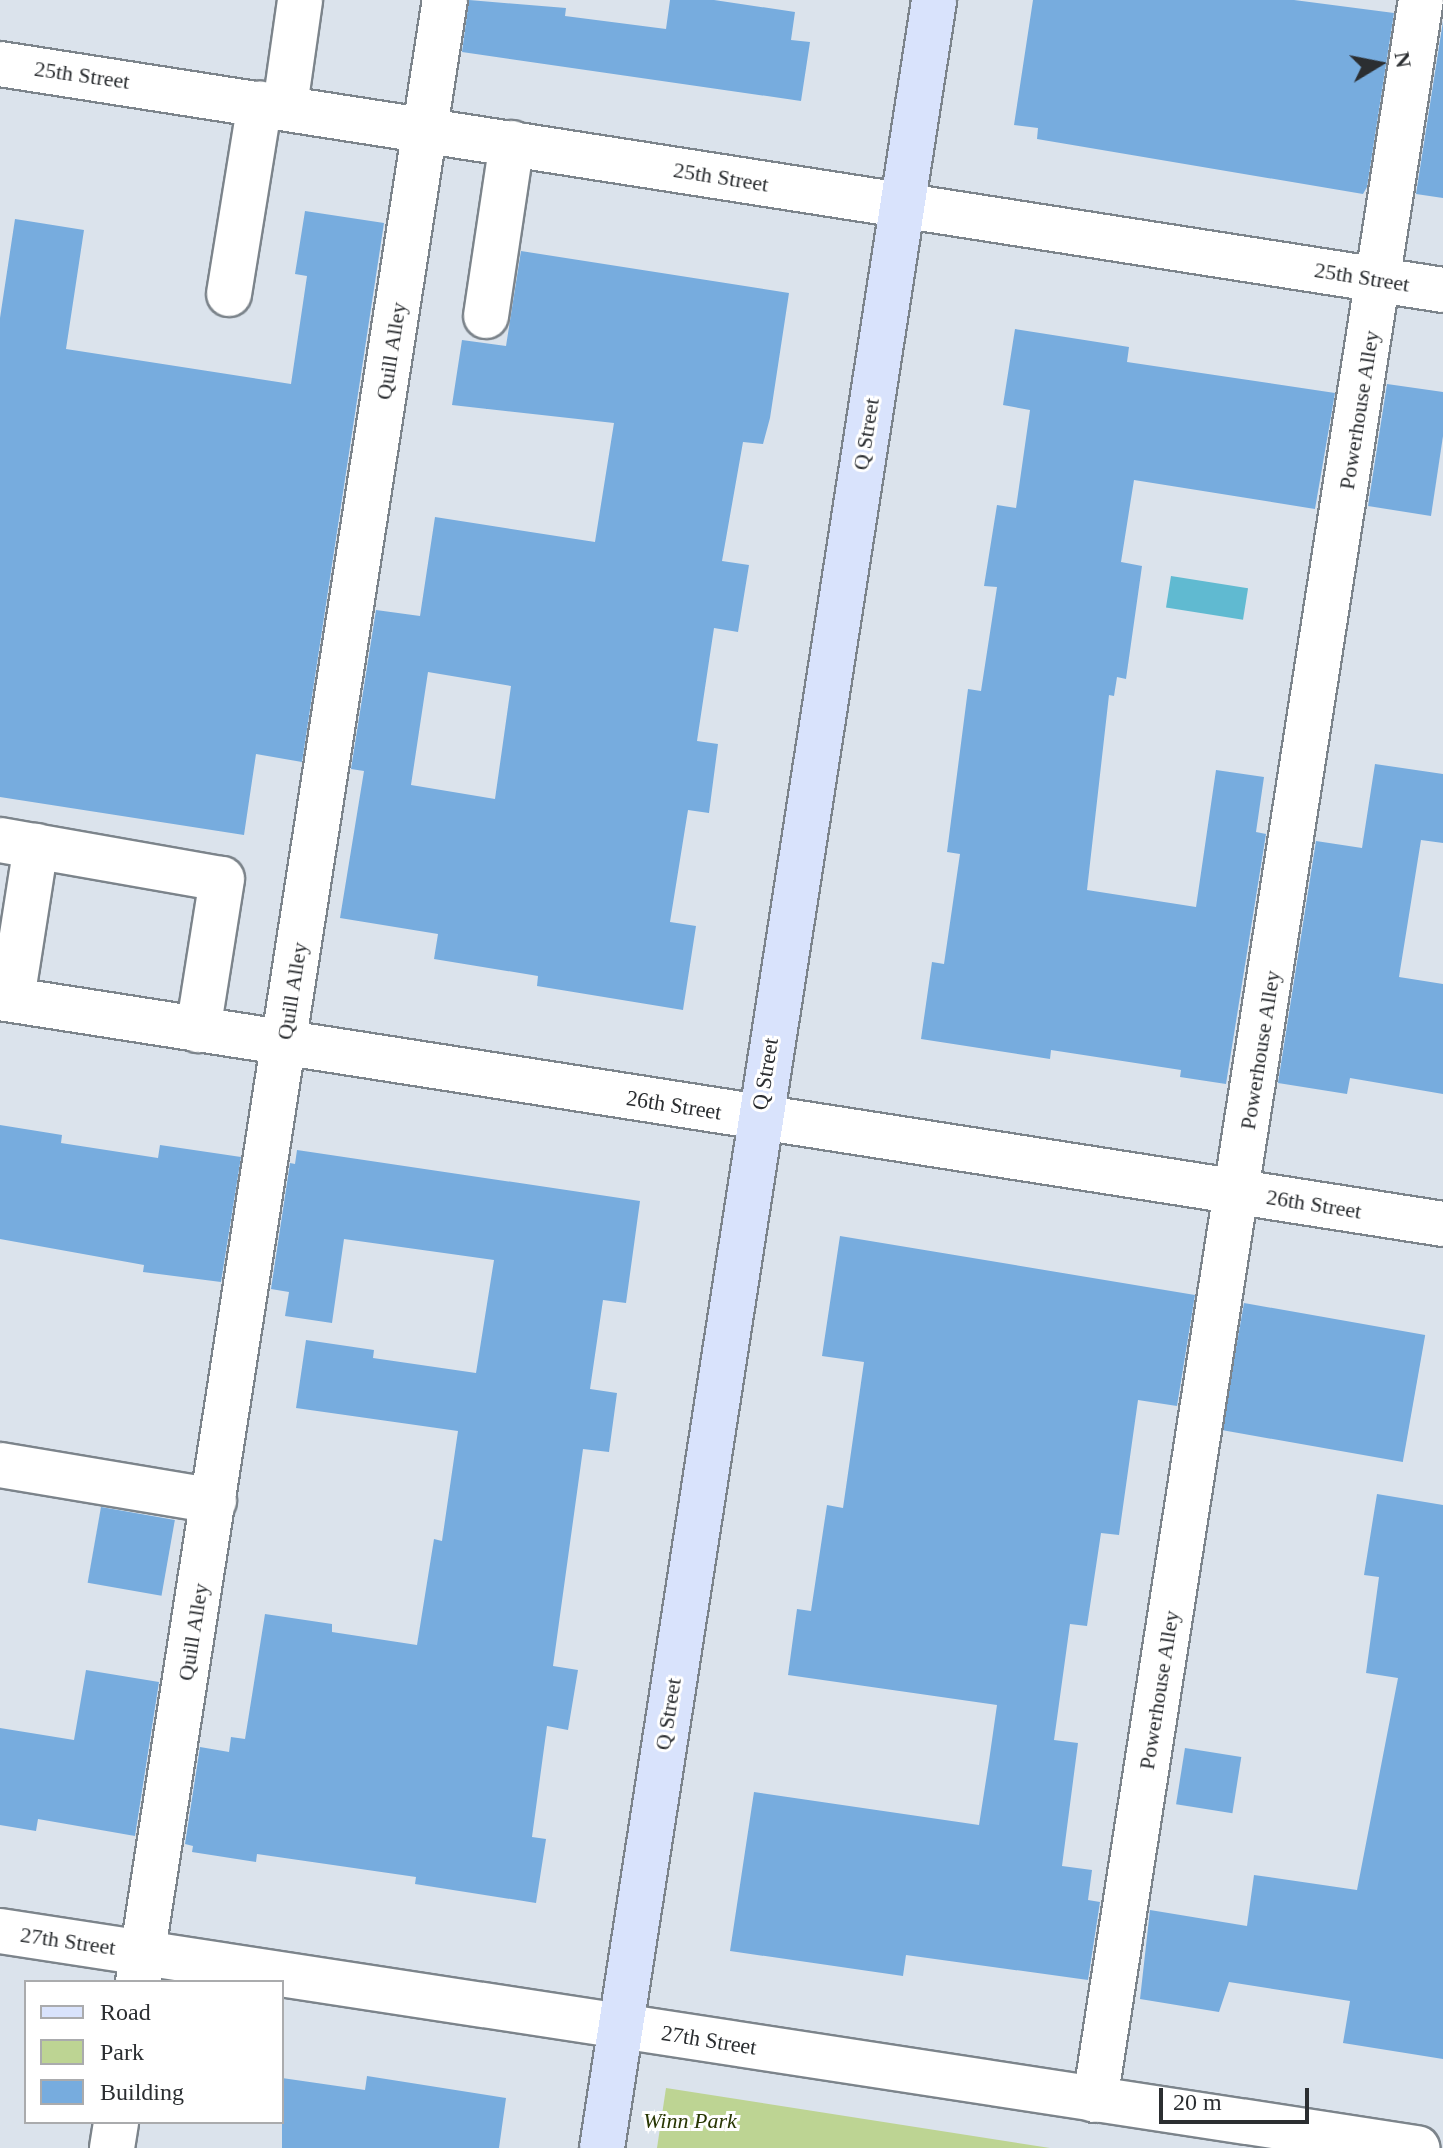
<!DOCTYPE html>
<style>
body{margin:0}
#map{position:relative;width:1443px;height:2148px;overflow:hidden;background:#dbe3ec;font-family:Georgia,serif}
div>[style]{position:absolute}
.green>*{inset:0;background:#bdd493}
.water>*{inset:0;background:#60bad1;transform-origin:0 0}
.building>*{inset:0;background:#77acde;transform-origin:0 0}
.roads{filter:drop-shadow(2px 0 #7c848b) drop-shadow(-2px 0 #7c848b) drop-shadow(0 2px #7c848b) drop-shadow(0 -2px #7c848b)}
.minor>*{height:44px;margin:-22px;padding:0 22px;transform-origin:22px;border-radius:22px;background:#fff}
.major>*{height:44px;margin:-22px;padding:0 22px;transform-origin:22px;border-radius:22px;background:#d9e3fc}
span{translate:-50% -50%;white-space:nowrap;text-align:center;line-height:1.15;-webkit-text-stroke:6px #fff;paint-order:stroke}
.street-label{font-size:22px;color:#2b2e31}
.park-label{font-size:22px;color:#283603;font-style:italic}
.legend{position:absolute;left:24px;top:1980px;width:260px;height:144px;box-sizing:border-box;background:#fff;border:2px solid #aaabad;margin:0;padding:10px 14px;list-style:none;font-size:24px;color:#2b2e31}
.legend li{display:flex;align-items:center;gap:16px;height:40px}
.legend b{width:40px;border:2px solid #aaabad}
.north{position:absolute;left:1339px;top:24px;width:80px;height:80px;-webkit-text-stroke:6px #fff;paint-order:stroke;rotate:80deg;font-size:22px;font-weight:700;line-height:32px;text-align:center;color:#2b2e31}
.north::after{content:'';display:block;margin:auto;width:28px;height:36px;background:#2b2e31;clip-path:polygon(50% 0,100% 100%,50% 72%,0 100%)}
.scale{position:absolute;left:1159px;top:2088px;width:150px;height:36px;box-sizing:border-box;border:4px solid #2b2e31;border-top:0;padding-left:10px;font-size:24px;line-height:28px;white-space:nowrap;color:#2b2e31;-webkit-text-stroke:6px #fff;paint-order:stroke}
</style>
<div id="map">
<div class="green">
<div style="clip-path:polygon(666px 2088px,1050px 2148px,657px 2148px)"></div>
</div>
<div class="water">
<div style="left:1171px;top:576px;width:78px;height:32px;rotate:9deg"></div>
</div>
<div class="building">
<div style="clip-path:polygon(469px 0,566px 8px,565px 16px,666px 29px,670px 0,714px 0,795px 12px,791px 40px,810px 42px,801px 101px,462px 52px)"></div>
<div style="clip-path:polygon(1033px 0,1294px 0,1394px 13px,1367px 187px,1363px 194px,1037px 139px,1038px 128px,1014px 125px)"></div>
<div style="clip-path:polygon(1443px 21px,1443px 198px,1416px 194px)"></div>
<div style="clip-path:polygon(305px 211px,384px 223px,302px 762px,256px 754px,244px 835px,0 797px,0 318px,15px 219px,84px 230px,66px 349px,291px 384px,307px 276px,295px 274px)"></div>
<div style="clip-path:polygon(evenodd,521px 251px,789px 293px,770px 418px,763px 444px,743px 442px,722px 561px,749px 565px,738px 632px,714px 628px,697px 741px,718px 744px,709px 813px,688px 810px,670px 922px,696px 926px,683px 1010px,537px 986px,538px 976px,434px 959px,438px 934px,340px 918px,364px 771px,351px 769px,376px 610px,420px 616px,435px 517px,595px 542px,614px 423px,452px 405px,462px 340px,506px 346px,521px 251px,428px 672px,511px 686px,495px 799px,411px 785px,428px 672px)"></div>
<div style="clip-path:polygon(1015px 329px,1129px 347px,1127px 362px,1335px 393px,1315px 509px,1134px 480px,1121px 562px,1142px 566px,1126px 679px,1117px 677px,1114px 696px,1109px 695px,1087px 890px,1196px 907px,1216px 770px,1264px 777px,1256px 832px,1266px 834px,1226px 1084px,1180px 1077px,1181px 1070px,1051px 1050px,1050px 1059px,921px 1039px,932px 962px,944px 964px,960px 854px,947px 852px,968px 689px,981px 691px,997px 587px,984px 586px,997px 505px,1016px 508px,1030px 410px,1003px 405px)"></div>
<div style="clip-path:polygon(1387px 384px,1443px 392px,1443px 436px,1431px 516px,1368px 506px)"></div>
<div style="clip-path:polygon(1375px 764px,1443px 774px,1443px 843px,1421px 840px,1399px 977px,1443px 984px,1443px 1094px,1350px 1078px,1347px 1094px,1278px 1083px,1316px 841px,1362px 848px)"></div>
<div style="clip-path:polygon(0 1125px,62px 1135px,61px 1143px,158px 1158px,160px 1145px,241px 1157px,221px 1282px,143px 1272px,144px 1265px,0 1239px)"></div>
<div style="clip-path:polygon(297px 1150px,640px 1201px,626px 1303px,603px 1300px,590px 1389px,617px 1393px,609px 1452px,583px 1449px,553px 1666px,578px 1670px,568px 1730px,547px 1726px,532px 1837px,546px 1839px,536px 1903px,415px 1884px,416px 1877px,257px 1854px,256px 1862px,192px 1852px,193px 1846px,185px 1844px,200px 1747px,229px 1752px,231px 1737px,245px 1739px,265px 1614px,332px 1624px,332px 1632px,417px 1645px,434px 1539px,442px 1541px,458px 1431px,296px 1408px,306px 1340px,374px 1350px,373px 1358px,476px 1373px,494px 1260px,344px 1239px,332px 1323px,285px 1316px,289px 1292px,271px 1289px,290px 1163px,295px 1164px)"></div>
<div style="clip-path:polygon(840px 1236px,1195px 1295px,1177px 1406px,1138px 1400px,1119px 1535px,1101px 1533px,1087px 1626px,1070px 1624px,1054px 1740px,1078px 1743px,1062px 1866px,1092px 1870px,1088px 1900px,1100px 1902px,1088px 1980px,906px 1955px,903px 1976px,730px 1951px,754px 1792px,979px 1825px,989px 1761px,997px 1705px,788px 1675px,797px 1609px,811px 1611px,827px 1505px,843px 1508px,864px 1362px,822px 1356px)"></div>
<div style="left:1244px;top:1303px;width:184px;height:129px;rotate:10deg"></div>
<div style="clip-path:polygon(1377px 1494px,1443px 1505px,1443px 2059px,1343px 2043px,1350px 2001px,1229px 1982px,1219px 2012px,1140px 1999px,1150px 1910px,1247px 1926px,1254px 1875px,1357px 1890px,1398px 1678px,1366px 1673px,1379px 1577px,1364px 1575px)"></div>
<div style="left:101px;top:1507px;width:75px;height:77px;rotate:10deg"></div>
<div style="clip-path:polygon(86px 1670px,159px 1682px,135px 1836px,38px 1819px,36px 1831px,0 1825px,0 1728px,74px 1740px)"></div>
<div style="left:1185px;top:1748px;width:57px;height:57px;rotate:9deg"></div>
<div style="clip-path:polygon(367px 2076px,506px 2098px,499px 2148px,282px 2148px,282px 2078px,365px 2090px)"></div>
</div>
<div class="roads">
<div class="minor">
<div style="left:0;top:64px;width:1461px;rotate:8.9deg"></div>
<div style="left:285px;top:106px;width:107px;rotate:-81.9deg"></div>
<div style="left:229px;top:294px;width:193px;rotate:-80.8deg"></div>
<div style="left:486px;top:316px;width:175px;rotate:-81.5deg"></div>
<div style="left:0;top:840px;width:225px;rotate:10deg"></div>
<div style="left:222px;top:879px;width:153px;rotate:99deg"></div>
<div style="left:0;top:998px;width:1461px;rotate:8.9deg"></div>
<div style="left:12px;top:999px;width:155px;rotate:-81.1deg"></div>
<div style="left:0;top:1465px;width:217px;rotate:9.5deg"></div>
<div style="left:0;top:1931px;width:1434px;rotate:8.71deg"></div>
<div style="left:138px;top:1982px;width:2006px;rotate:-81.2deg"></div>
<div style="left:1095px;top:2100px;width:2125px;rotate:-81.18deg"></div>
<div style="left:112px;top:2148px;width:26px;rotate:-81deg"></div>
</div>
<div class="major">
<div style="left:602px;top:2148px;width:2174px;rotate:-81.21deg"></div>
</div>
</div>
<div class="street-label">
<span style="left:82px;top:75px;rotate:8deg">25th Street</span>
<span style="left:721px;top:177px;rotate:9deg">25th Street</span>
<span style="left:1362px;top:277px;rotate:9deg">25th Street</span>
<span style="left:391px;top:351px;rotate:-81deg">Quill Alley</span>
<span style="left:1359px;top:410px;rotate:-81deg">Powerhouse Alley</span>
<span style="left:866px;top:434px;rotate:-81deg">Q Street</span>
<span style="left:292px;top:991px;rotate:-81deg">Quill Alley</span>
<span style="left:1260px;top:1050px;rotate:-81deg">Powerhouse Alley</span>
<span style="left:765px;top:1074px;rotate:-81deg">Q Street</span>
<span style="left:674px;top:1105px;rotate:9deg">26th Street</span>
<span style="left:1314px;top:1204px;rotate:9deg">26th Street</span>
<span style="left:193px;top:1632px;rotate:-81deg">Quill Alley</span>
<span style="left:1159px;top:1690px;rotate:-81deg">Powerhouse Alley</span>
<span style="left:668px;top:1714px;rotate:-81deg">Q Street</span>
<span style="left:68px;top:1941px;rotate:8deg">27th Street</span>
<span style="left:709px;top:2040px;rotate:9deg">27th Street</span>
</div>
<div class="park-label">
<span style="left:690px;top:2121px">Winn Park</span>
</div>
<ul class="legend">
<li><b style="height:10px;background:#d9e3fc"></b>Road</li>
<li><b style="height:22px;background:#bdd493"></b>Park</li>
<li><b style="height:22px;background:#77acde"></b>Building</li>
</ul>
<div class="north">N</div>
<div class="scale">20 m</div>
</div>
